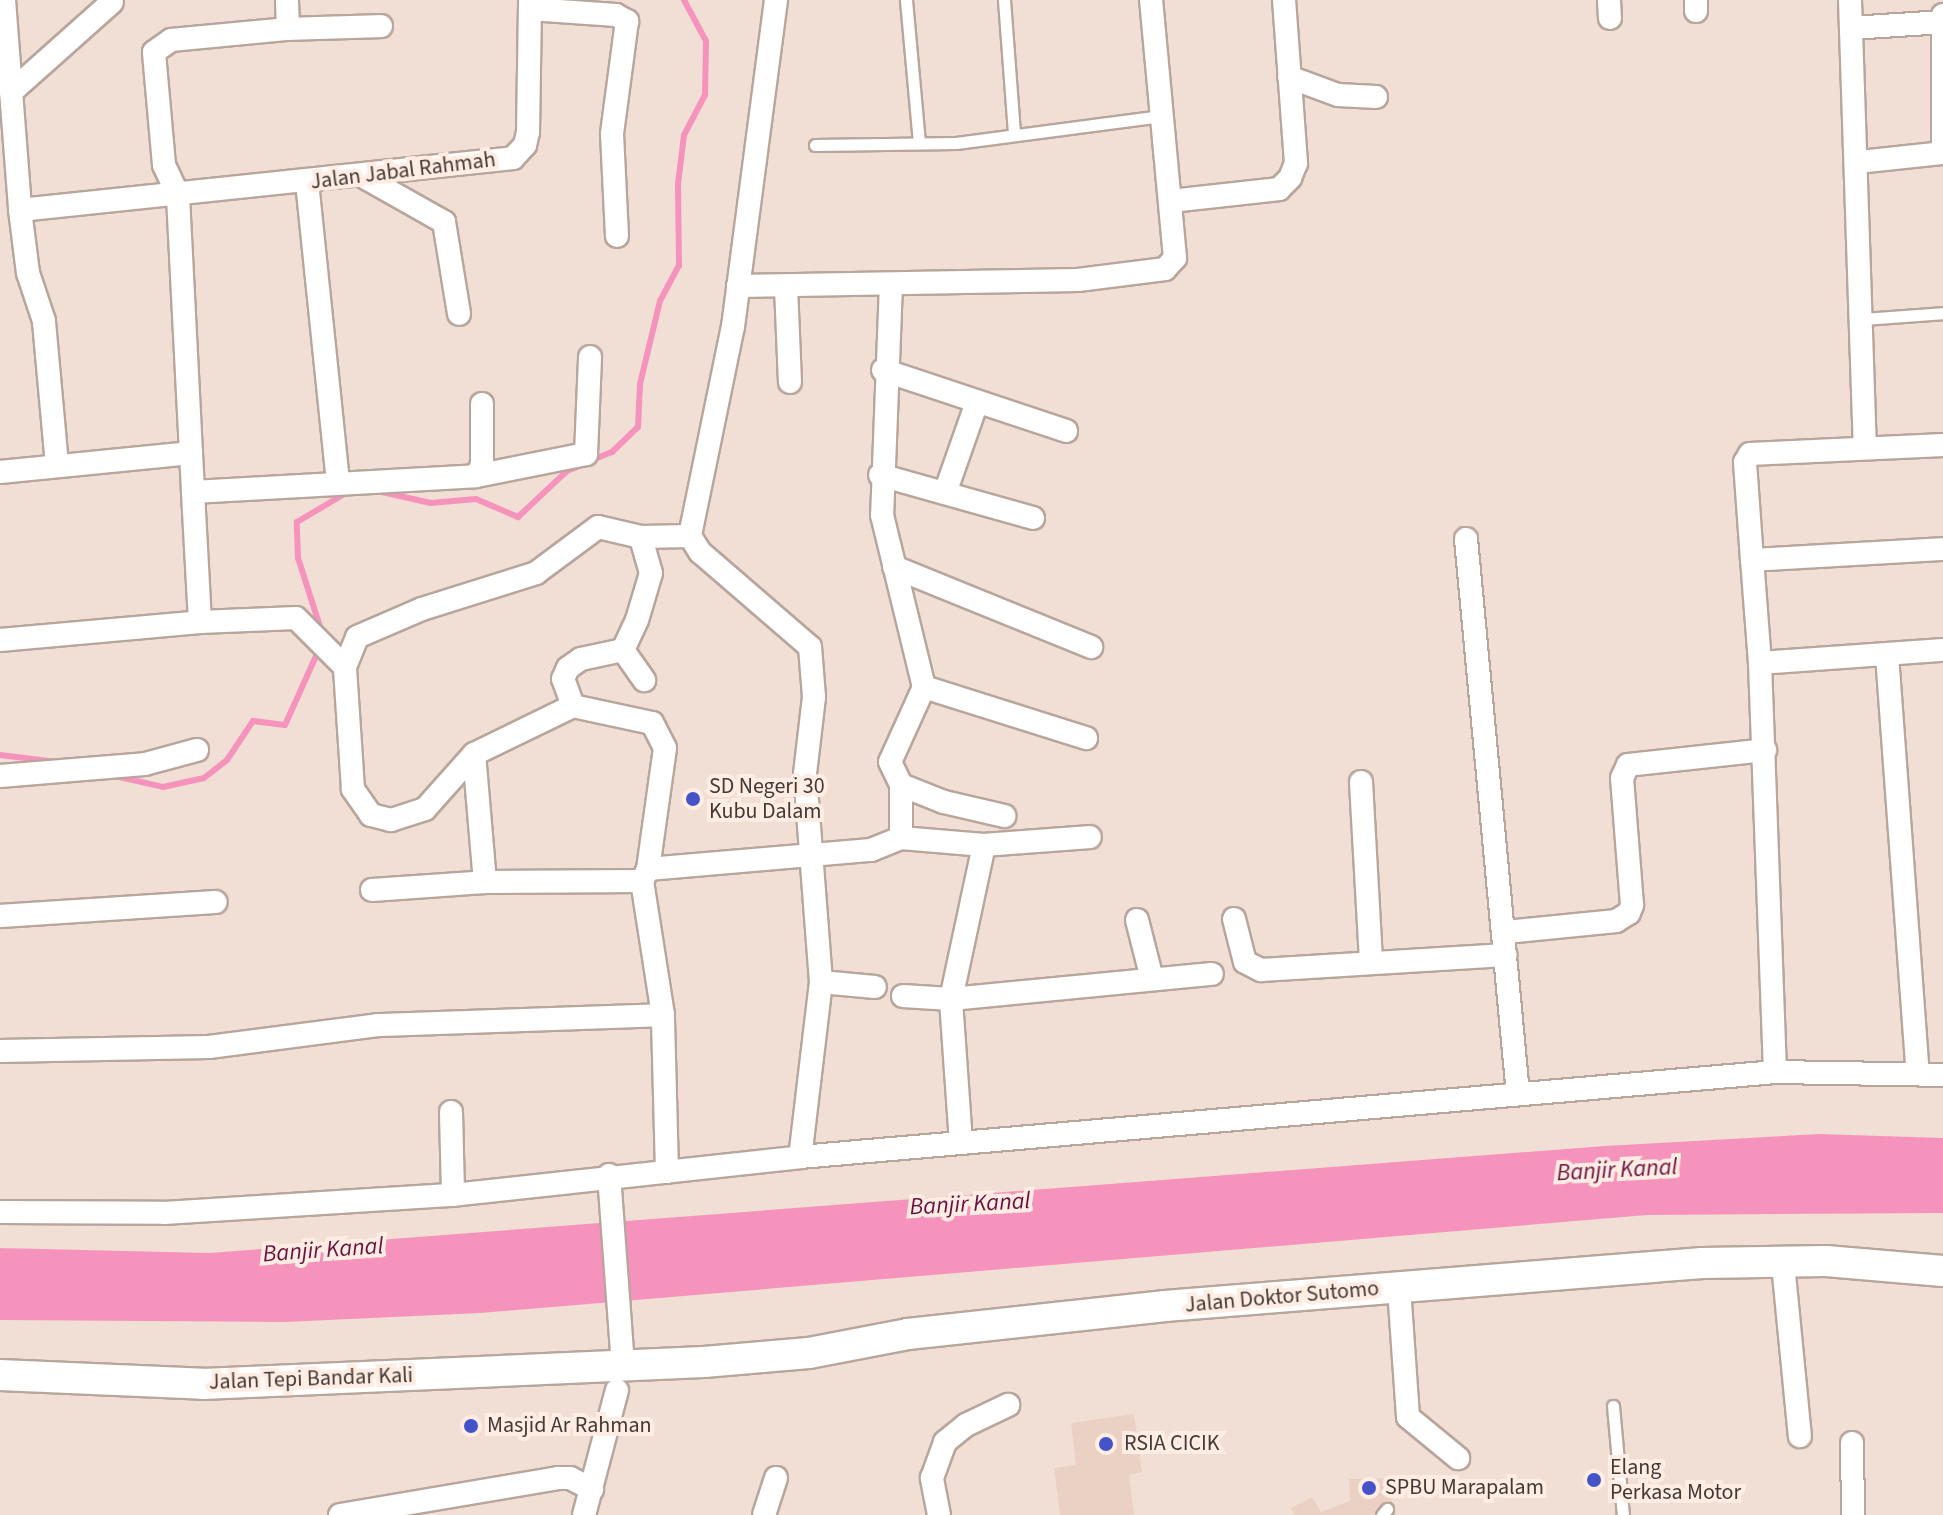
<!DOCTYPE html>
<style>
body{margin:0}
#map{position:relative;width:1943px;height:1515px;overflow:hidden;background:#f1dfd5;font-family:"Source Sans 3",sans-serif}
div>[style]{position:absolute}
.built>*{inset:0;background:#ebd1c4}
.water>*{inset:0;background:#f693bc}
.stream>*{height:6px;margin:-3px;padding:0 3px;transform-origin:3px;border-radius:3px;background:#f693bc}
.roads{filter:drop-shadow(2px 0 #b8a69d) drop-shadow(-2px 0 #b8a69d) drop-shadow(0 2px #b8a69d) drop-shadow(0 -2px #b8a69d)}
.lane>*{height:11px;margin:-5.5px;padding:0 5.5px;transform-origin:5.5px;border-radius:5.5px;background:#fff}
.street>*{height:22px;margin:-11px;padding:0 11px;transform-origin:11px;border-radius:11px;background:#fff}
.secondary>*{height:30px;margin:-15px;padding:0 15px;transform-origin:15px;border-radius:15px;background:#fff}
.dots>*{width:22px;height:22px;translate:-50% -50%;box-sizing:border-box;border:4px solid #ffece3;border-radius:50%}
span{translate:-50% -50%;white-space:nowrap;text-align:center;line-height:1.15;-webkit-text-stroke:8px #ffece3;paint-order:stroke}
.street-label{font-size:22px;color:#423a37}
.poi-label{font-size:22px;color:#423a37}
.left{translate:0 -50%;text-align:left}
.water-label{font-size:24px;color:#691240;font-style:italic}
</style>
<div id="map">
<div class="built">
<div style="clip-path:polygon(1134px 1414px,1142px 1472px,1129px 1475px,1134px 1515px,1060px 1515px,1054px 1468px,1076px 1465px,1071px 1423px)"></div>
<div style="clip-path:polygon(1385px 1478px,1396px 1515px,1294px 1515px,1291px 1508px,1312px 1497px,1321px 1512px,1350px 1501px,1349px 1479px)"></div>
</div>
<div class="water">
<div style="clip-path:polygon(1819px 1134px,1943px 1138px,1943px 1213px,1647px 1215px,480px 1313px,285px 1322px,0 1320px,0 1248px,209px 1253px,1605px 1146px)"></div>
</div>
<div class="stream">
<div style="left:592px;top:460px;width:22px;rotate:-22deg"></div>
<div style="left:612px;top:452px;width:36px;rotate:-44deg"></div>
<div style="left:638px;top:427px;width:43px;rotate:-87.3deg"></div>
<div style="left:640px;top:384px;width:85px;rotate:-76.5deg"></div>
<div style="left:660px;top:301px;width:40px;rotate:-62deg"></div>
<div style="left:679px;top:266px;width:82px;rotate:-90.7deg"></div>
<div style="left:678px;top:184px;width:49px;rotate:-83deg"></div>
<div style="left:684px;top:135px;width:45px;rotate:-62.3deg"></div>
<div style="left:705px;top:95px;width:54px;rotate:-88.9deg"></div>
<div style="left:706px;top:41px;width:47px;rotate:-118.2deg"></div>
<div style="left:382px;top:492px;width:50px;rotate:12.7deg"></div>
<div style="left:431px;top:503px;width:45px;rotate:-5.1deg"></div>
<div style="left:476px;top:499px;width:46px;rotate:23.2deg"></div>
<div style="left:518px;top:517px;width:67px;rotate:-43.2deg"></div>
<div style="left:567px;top:471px;width:15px;rotate:-23deg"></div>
<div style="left:322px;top:633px;width:79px;rotate:-107.7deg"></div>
<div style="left:298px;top:558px;width:36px;rotate:-92deg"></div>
<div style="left:297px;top:522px;width:57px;rotate:-30.6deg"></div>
<div style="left:0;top:755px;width:57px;rotate:7deg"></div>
<div style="left:115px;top:776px;width:49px;rotate:12.9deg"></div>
<div style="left:163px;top:787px;width:42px;rotate:-12.4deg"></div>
<div style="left:204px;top:778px;width:29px;rotate:-38deg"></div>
<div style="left:227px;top:760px;width:47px;rotate:-56.3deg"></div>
<div style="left:253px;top:721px;width:32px;rotate:7deg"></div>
<div style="left:285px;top:725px;width:85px;rotate:-65.8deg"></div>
</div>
<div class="roads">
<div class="lane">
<div style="left:906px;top:0;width:143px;rotate:84.8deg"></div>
<div style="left:1004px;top:0;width:134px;rotate:85.7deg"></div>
<div style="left:815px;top:145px;width:141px;rotate:-0.8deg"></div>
<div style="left:956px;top:143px;width:207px;rotate:-7.5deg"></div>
<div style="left:1862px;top:319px;width:81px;rotate:-4.2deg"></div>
<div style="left:1613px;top:1406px;width:109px;rotate:84.8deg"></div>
<div style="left:1382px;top:1515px;width:8px;rotate:-50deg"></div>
</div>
<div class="street">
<div style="left:4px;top:0;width:211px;rotate:85.6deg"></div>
<div style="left:776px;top:0;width:329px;rotate:97.5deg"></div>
<div style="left:733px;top:326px;width:214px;rotate:101.6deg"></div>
<div style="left:690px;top:536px;width:19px;rotate:58deg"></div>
<div style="left:700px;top:552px;width:145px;rotate:40.8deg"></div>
<div style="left:810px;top:647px;width:50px;rotate:85.4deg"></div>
<div style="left:814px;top:697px;width:78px;rotate:96.7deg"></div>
<div style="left:805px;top:774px;width:209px;rotate:85.6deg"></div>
<div style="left:821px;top:982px;width:176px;rotate:96.8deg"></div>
<div style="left:800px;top:1157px;width:979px;rotate:-4.98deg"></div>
<div style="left:1775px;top:1072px;width:168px;rotate:1deg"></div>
<div style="left:1609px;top:0;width:18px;rotate:87deg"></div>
<div style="left:1850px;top:0;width:447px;rotate:88.1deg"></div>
<div style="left:530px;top:9px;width:86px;rotate:4deg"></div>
<div style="left:616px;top:15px;width:13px;rotate:29deg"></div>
<div style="left:627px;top:21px;width:114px;rotate:97.6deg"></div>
<div style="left:612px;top:134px;width:102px;rotate:87.2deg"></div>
<div style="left:1696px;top:11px;width:11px;rotate:-90deg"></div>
<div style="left:1943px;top:15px;width:133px;rotate:90deg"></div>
<div style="left:1851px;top:28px;width:92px;rotate:-3.7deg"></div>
<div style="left:288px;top:29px;width:93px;rotate:-1.8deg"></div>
<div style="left:1289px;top:77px;width:52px;rotate:20.2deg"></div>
<div style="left:1338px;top:95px;width:38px;rotate:3deg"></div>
<div style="left:11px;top:92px;width:135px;rotate:-41.7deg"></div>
<div style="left:1859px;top:162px;width:84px;rotate:-6.1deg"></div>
<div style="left:364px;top:177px;width:92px;rotate:29.4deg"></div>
<div style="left:444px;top:222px;width:93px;rotate:80.7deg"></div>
<div style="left:307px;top:182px;width:303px;rotate:84.1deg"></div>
<div style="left:1171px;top:201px;width:109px;rotate:-6.3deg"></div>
<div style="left:1279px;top:189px;width:16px;rotate:-45deg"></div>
<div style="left:1290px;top:178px;width:16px;rotate:-68deg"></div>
<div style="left:1296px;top:163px;width:163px;rotate:-94.2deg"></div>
<div style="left:891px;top:284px;width:231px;rotate:92.2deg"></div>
<div style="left:882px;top:515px;width:177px;rotate:76.3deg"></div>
<div style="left:924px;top:687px;width:82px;rotate:114.4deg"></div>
<div style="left:890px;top:762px;width:25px;rotate:64deg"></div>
<div style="left:901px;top:785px;width:53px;rotate:90deg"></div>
<div style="left:738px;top:286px;width:340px;rotate:-1deg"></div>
<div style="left:1078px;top:280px;width:88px;rotate:-7.2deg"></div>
<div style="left:1165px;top:269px;width:15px;rotate:-48deg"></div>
<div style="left:1175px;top:258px;width:259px;rotate:-95.3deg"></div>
<div style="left:786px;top:287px;width:95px;rotate:87.6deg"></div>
<div style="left:883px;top:370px;width:193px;rotate:18.4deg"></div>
<div style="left:191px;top:453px;width:258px;rotate:-92.9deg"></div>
<div style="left:178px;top:195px;width:33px;rotate:-115deg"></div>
<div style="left:164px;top:165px;width:113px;rotate:-95.1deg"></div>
<div style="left:154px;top:52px;width:21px;rotate:-35deg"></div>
<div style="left:171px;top:40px;width:118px;rotate:-5.4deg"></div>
<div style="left:288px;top:29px;width:29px;rotate:-92deg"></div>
<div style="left:57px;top:465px;width:145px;rotate:-95.2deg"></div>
<div style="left:44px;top:321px;width:51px;rotate:-108.4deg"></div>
<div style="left:28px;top:273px;width:64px;rotate:-97.2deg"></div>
<div style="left:20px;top:210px;width:496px;rotate:-6deg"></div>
<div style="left:513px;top:158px;width:18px;rotate:-47deg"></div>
<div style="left:525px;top:145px;width:13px;rotate:-77deg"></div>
<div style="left:528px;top:132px;width:132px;rotate:-89.1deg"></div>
<div style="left:0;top:472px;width:192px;rotate:-5.7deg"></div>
<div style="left:191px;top:453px;width:39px;rotate:87deg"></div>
<div style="left:880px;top:475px;width:159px;rotate:15.7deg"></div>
<div style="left:476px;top:476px;width:112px;rotate:-11.3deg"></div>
<div style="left:586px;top:454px;width:97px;rotate:-87.6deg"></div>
<div style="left:945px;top:493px;width:96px;rotate:-70.6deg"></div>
<div style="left:1466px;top:539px;width:557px;rotate:84.65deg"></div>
<div style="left:1752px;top:560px;width:98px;rotate:-94.1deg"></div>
<div style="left:1745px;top:462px;width:9px;rotate:-58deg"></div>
<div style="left:1750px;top:454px;width:193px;rotate:-2.7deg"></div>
<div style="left:894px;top:567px;width:213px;rotate:22.1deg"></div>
<div style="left:200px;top:622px;width:96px;rotate:-2.4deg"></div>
<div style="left:296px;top:618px;width:69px;rotate:45deg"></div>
<div style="left:0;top:640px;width:201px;rotate:-5.1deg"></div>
<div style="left:200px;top:622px;width:130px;rotate:-93.1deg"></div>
<div style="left:193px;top:492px;width:283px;rotate:-3.2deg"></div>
<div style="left:476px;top:476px;width:13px;rotate:-61deg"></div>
<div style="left:482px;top:465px;width:61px;rotate:-90deg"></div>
<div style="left:623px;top:650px;width:37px;rotate:55deg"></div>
<div style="left:1887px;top:655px;width:420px;rotate:85.8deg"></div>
<div style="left:1760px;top:663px;width:103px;rotate:-94.4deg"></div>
<div style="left:1752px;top:560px;width:191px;rotate:-3.3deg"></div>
<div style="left:924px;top:687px;width:170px;rotate:17.5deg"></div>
<div style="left:573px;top:706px;width:29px;rotate:-110deg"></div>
<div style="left:563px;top:679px;width:12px;rotate:-66deg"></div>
<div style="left:568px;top:668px;width:16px;rotate:-35deg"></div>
<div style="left:581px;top:659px;width:43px;rotate:-12.1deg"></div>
<div style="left:623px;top:650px;width:33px;rotate:-65deg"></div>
<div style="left:637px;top:620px;width:49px;rotate:-73.4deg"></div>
<div style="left:651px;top:573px;width:37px;rotate:-106deg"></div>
<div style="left:0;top:776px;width:145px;rotate:-4.7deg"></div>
<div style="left:145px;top:764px;width:54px;rotate:-15.1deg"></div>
<div style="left:1361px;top:782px;width:181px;rotate:86.8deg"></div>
<div style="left:901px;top:785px;width:46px;rotate:21.6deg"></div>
<div style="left:944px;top:802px;width:62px;rotate:13.1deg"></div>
<div style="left:648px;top:869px;width:122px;rotate:-82deg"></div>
<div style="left:665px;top:748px;width:28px;rotate:-117deg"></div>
<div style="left:652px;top:723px;width:81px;rotate:-167.9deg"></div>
<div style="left:573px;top:706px;width:110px;rotate:154.1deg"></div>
<div style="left:474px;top:754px;width:74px;rotate:131.7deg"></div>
<div style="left:425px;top:809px;width:36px;rotate:162deg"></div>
<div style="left:391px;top:820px;width:21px;rotate:-166deg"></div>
<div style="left:371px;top:815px;width:32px;rotate:-125deg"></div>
<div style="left:353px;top:789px;width:122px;rotate:-93.8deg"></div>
<div style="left:345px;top:667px;width:32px;rotate:-68deg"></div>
<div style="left:357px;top:637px;width:71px;rotate:-23.3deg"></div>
<div style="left:422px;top:609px;width:120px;rotate:-17.5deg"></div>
<div style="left:536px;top:573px;width:77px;rotate:-36.6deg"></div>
<div style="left:598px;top:527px;width:44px;rotate:13.1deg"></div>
<div style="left:641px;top:537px;width:49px;rotate:-1.2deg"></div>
<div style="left:485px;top:882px;width:157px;rotate:-0.4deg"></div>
<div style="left:372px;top:890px;width:113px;rotate:-4deg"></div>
<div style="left:485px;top:882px;width:128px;rotate:-94.9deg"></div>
<div style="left:0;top:916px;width:216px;rotate:-3.7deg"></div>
<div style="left:1234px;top:919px;width:44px;rotate:75.7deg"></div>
<div style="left:1245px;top:962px;width:18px;rotate:27deg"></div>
<div style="left:1261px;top:970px;width:245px;rotate:-3.5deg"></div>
<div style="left:1137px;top:920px;width:61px;rotate:75.7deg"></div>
<div style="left:1506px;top:932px;width:111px;rotate:-5.7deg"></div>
<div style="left:1616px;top:921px;width:15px;rotate:-32deg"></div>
<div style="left:1629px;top:913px;width:9px;rotate:-69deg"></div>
<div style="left:1632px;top:905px;width:127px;rotate:-94.5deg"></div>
<div style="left:1622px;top:778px;width:14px;rotate:-65deg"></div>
<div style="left:1628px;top:765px;width:138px;rotate:-6.2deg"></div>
<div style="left:821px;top:982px;width:54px;rotate:5.3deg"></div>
<div style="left:903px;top:996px;width:48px;rotate:3.6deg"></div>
<div style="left:951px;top:999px;width:262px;rotate:-5.5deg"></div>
<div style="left:0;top:1051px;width:209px;rotate:-1.1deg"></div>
<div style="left:209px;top:1047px;width:170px;rotate:-7.4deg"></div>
<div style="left:378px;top:1025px;width:285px;rotate:-2deg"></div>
<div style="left:1775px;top:1072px;width:409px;rotate:-92.1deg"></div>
<div style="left:1760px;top:663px;width:183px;rotate:-4.1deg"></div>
<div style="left:451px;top:1112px;width:83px;rotate:88.6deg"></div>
<div style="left:961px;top:1143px;width:144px;rotate:-94deg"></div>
<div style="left:951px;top:999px;width:157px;rotate:-77.9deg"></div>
<div style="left:984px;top:845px;width:106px;rotate:-4.3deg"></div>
<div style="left:667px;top:1172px;width:157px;rotate:-91.5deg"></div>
<div style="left:663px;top:1015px;width:136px;rotate:-98.9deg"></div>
<div style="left:642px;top:881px;width:13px;rotate:-63deg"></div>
<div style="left:648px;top:869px;width:224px;rotate:-4.9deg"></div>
<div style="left:871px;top:850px;width:32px;rotate:-22deg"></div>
<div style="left:901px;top:838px;width:83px;rotate:4.8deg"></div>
<div style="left:609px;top:1175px;width:192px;rotate:85.8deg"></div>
<div style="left:0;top:1212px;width:164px;rotate:0.3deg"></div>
<div style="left:164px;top:1213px;width:290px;rotate:-3.6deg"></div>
<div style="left:453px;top:1195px;width:349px;rotate:-6.2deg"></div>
<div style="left:1783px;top:1264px;width:173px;rotate:84.4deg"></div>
<div style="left:1399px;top:1288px;width:129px;rotate:86deg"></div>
<div style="left:1408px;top:1417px;width:65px;rotate:39.4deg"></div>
<div style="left:1852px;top:1443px;width:72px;rotate:89.2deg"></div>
<div style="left:340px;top:1515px;width:221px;rotate:-9.6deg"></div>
<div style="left:558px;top:1478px;width:12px"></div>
<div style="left:570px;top:1478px;width:25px;rotate:27deg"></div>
<div style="left:584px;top:1515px;width:129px;rotate:-75.2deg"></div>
<div style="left:764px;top:1515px;width:39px;rotate:-72deg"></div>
<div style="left:939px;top:1515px;width:38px;rotate:-101deg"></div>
<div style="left:932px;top:1478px;width:38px;rotate:-70deg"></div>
<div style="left:945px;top:1442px;width:27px;rotate:-39deg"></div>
<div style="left:966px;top:1425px;width:47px;rotate:-25.5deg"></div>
</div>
<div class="secondary">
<div style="left:0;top:1375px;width:203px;rotate:2.5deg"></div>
<div style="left:203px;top:1384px;width:501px;rotate:-2.51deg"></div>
<div style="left:704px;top:1362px;width:105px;rotate:-4.9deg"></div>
<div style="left:809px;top:1353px;width:101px;rotate:-10.9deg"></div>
<div style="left:908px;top:1334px;width:259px;rotate:-6.2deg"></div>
<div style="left:1165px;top:1306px;width:539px;rotate:-4.58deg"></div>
<div style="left:1702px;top:1263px;width:124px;rotate:-0.9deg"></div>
<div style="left:1826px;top:1261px;width:117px;rotate:4.9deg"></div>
</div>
</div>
<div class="dots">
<div style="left:693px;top:799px;background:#4453c7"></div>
<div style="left:471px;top:1426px;background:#4453c7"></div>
<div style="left:1106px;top:1444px;background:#4453c7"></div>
<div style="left:1594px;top:1480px;background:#4453c7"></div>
<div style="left:1369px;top:1488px;background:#4453c7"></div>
</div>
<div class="street-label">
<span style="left:403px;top:171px;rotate:-7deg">Jalan Jabal Rahmah</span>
<span style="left:1282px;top:1297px;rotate:-5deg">Jalan Doktor Sutomo</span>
<span style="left:311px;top:1379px;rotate:-2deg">Jalan Tepi Bandar Kali</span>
</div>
<div class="poi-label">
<span class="left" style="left:709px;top:799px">SD Negeri 30<br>Kubu Dalam</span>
<span class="left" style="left:487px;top:1426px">Masjid Ar Rahman</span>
<span class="left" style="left:1124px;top:1444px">RSIA CICIK</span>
<span class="left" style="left:1610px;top:1480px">Elang<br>Perkasa Motor</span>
<span class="left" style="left:1385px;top:1488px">SPBU Marapalam</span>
</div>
<div class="water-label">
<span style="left:1617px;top:1170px;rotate:-3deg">Banjir Kanal</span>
<span style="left:970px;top:1204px;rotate:-3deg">Banjir Kanal</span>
<span style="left:323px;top:1250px;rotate:-4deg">Banjir Kanal</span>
</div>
</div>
